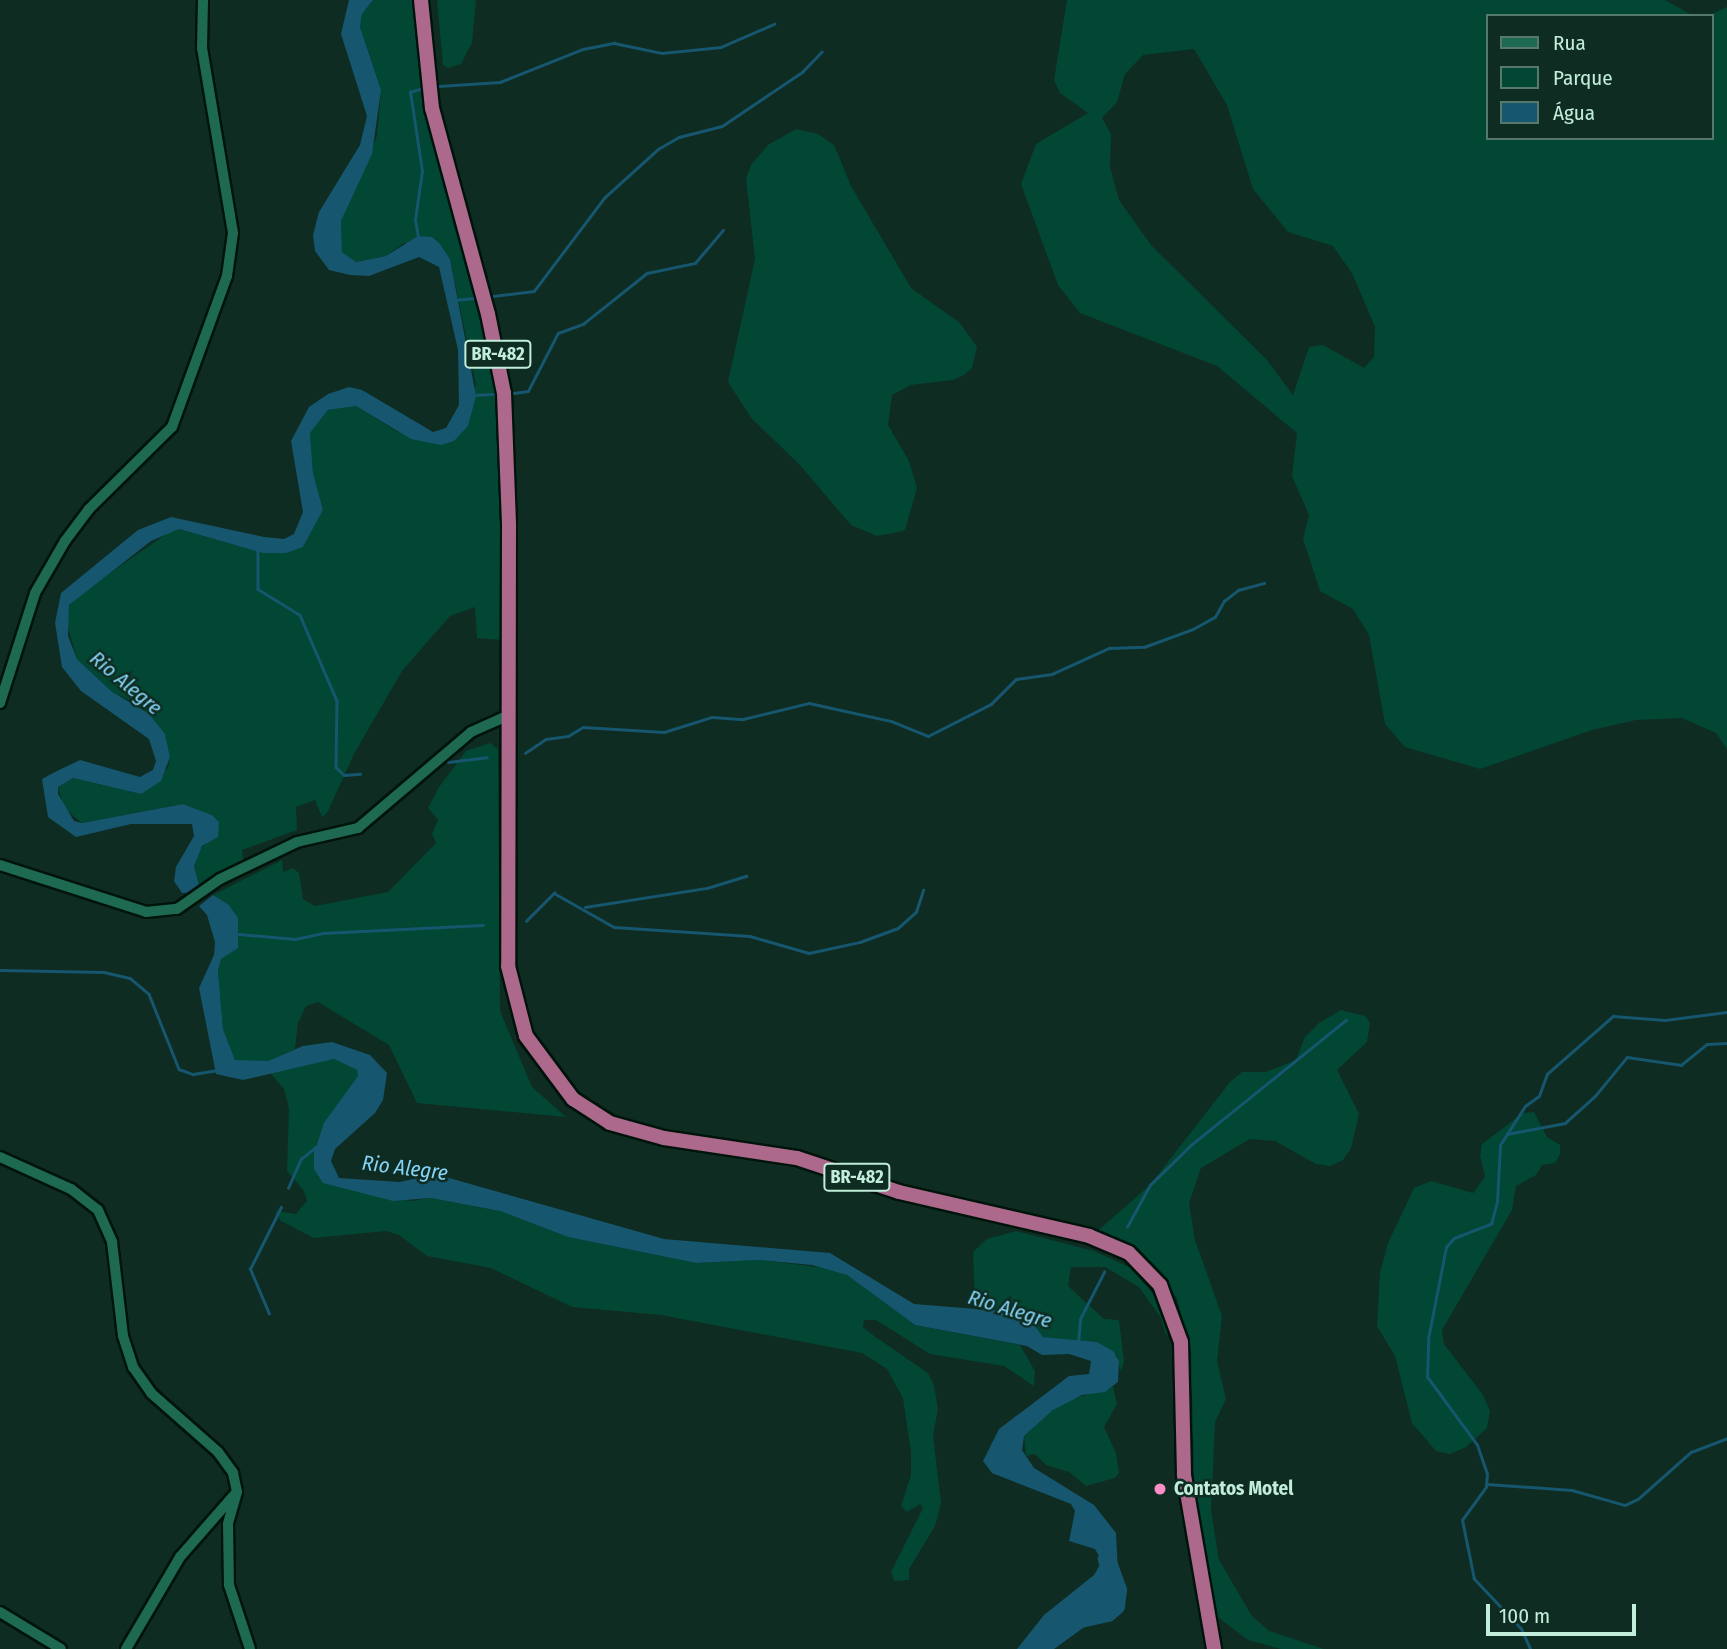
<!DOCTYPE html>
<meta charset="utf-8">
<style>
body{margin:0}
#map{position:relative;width:1727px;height:1649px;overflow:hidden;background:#0e2c22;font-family:"Fira Sans Condensed",sans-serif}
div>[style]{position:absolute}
.green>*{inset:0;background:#024634}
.water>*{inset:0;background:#16566e}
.stream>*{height:2.5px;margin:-1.25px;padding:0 1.25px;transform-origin:1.25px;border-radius:1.25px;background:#16566e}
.river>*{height:18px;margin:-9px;padding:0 9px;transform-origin:9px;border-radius:9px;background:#16566e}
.roads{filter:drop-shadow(2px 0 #00140b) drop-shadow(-2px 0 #00140b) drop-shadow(0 2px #00140b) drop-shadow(0 -2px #00140b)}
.minor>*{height:10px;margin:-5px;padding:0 5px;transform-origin:5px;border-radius:5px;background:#1e6951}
.highway>*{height:14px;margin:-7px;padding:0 7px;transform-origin:7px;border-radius:7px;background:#ac698c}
.dots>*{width:19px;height:19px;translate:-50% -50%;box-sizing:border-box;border:4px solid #0e2c22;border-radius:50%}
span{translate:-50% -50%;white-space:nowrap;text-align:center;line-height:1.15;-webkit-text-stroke:5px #0e2c22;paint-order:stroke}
.shield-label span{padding:2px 5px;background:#0e2c22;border:2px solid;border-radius:5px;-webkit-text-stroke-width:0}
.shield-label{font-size:18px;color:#c1edda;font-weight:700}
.poi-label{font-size:19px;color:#c1edda;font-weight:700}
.left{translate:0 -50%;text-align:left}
.water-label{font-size:21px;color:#86d4f7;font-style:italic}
.legend{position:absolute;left:1486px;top:14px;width:228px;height:126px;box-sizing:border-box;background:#0e2c22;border:2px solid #56796c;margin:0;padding:9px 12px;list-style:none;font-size:21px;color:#c1edda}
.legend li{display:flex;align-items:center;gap:14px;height:35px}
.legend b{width:35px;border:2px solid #56796c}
.scale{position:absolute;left:1486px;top:1604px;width:150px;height:32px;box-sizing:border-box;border:4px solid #c1edda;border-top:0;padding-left:9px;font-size:21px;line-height:24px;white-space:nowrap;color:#c1edda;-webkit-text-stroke:5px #0e2c22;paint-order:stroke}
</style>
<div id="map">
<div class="green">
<div style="clip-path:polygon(373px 0,418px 0,431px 133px,496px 368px,505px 439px,502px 640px,477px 638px,475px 607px,450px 616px,402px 671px,355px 752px,327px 813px,322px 817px,315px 800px,296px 807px,297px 830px,242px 850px,244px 867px,209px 892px,199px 885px,194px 866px,197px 853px,208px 841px,212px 815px,183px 804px,82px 823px,64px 808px,58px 787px,73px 778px,141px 794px,168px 768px,170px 757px,165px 734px,136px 704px,111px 691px,77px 659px,66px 621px,69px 606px,82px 592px,168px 533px,179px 529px,231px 544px,303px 547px,323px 510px,313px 474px,310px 433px,328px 410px,356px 406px,398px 432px,441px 445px,476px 385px,450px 259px,440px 244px,404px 243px,386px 256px,355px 262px,342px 253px,341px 221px,377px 136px,381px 90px,360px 27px,362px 14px)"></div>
<div style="clip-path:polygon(437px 0,476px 0,472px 43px,461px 64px,448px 68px,443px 65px)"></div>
<div style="clip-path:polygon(evenodd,1067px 0,1665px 0,1694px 16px,1487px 16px,1487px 138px,1711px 138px,1711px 16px,1707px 16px,1727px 7px,1727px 749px,1716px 733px,1682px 718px,1636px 720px,1592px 730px,1480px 769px,1405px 747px,1385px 724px,1369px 635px,1353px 609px,1320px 591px,1303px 539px,1309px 515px,1292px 476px,1297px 433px,1217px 366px,1080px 313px,1058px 285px,1021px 184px,1036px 144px,1088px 113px,1060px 93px,1054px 80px,1067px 0,1194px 49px,1227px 105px,1253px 189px,1288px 232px,1333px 246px,1352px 273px,1375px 327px,1374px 357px,1364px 368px,1323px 345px,1309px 347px,1293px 395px,1267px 360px,1151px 245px,1119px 200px,1110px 167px,1111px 134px,1102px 118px,1117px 102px,1125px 74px,1143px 55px,1194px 49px)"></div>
<div style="clip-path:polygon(796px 129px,818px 134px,834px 145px,851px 186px,911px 288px,960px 323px,977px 347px,972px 368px,964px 375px,953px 380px,911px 385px,892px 395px,888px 425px,909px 461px,917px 488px,905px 530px,899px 532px,877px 536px,851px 525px,800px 465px,752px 419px,728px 382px,755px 259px,746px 179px,751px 165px,768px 145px)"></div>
<div style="clip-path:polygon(490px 743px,498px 749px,500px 1011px,532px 1087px,566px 1117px,417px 1103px,389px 1045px,318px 1002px,306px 1006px,298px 1023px,295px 1049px,268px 1061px,235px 1061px,223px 1029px,218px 970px,228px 904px,213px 895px,282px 860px,283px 872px,293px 868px,299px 873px,303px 899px,315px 906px,388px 892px,436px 843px,432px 834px,438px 820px,428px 808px,439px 787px,466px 751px)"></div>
<div style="clip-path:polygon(1341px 1010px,1365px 1016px,1370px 1023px,1367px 1042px,1337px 1070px,1359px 1114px,1351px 1148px,1343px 1160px,1330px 1166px,1316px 1164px,1275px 1141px,1250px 1139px,1201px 1168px,1189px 1203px,1195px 1240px,1222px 1316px,1217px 1361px,1226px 1399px,1215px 1422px,1211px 1510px,1219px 1560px,1252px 1616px,1269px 1631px,1324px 1649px,1281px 1649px,1248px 1640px,1215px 1615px,1194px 1482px,1191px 1352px,1177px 1298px,1144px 1259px,1093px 1235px,1150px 1185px,1230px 1082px,1242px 1072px,1266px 1072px,1296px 1060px,1305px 1037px,1319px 1023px)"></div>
<div style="clip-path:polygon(334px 1059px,357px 1070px,359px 1087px,349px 1111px,332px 1127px,318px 1177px,411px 1201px,431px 1198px,500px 1211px,568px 1237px,696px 1263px,759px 1260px,826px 1268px,847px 1275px,915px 1325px,1020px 1345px,1035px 1371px,1034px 1386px,1004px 1366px,930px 1354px,876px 1320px,864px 1320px,863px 1327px,874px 1336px,928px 1373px,934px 1385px,938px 1409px,933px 1436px,941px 1503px,935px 1526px,909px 1569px,909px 1580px,894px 1581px,891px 1572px,923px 1508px,920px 1504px,907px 1512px,901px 1506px,911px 1475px,911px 1452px,903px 1398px,887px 1369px,862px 1353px,661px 1315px,572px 1307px,491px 1268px,427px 1256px,399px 1235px,386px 1231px,314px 1238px,281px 1221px,275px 1211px,296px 1214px,307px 1201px,304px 1191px,287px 1171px,289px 1108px,284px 1089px,270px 1073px)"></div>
<div style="clip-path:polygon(1534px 1112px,1547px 1137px,1560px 1145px,1560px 1154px,1555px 1163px,1542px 1165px,1536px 1175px,1516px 1186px,1512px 1210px,1442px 1330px,1444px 1344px,1483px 1395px,1490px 1411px,1487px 1428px,1466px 1447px,1450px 1454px,1436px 1451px,1412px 1423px,1395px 1356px,1377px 1326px,1380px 1272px,1388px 1243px,1414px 1188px,1431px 1181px,1473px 1193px,1485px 1177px,1480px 1156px,1482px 1144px,1523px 1113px)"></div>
<div style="clip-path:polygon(1016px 1231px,1094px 1251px,1131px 1268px,1153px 1294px,1170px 1334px,1166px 1335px,1161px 1318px,1139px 1287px,1105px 1267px,1071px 1267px,1068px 1286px,1104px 1319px,1119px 1320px,1124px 1361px,1121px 1372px,1117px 1356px,1097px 1342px,1042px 1337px,1015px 1313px,975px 1307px,973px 1252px,987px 1239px)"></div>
<div style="clip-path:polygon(1113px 1387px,1117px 1404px,1104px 1427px,1116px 1453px,1119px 1473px,1115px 1478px,1086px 1486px,1069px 1472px,1046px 1465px,1035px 1454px,1026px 1456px,1024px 1436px,1053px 1410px,1068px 1400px)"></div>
</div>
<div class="water">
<div style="clip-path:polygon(349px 0,373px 0,362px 14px,360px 27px,381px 90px,372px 154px,341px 221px,342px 252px,356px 262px,386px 256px,418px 236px,432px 237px,440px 244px,450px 259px,476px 396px,468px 426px,454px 441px,441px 445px,411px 439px,356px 406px,328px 410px,310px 433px,313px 473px,323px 510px,303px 547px,286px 553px,263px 553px,179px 529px,151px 541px,69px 605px,68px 636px,77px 659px,111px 691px,149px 714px,165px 734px,170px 757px,161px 781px,141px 794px,73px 778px,58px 787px,58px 794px,74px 821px,82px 823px,183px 804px,212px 815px,219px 822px,218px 837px,202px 846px,194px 866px,199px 885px,209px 892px,182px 893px,174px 881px,176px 867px,194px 836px,192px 824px,131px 824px,76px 837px,48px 817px,42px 779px,57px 771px,80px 760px,140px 777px,153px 770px,156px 761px,149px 739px,81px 691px,62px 667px,55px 623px,61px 593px,138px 530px,171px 517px,264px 537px,284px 539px,294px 534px,303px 512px,291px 441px,309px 407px,328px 394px,349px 387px,362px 390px,433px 432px,446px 428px,459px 405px,458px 350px,439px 267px,419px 257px,369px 276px,350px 275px,329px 270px,315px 251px,313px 235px,319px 212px,360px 145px,367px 116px,341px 34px)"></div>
<div style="clip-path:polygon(213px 895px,228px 904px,238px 918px,238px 948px,221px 959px,218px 970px,223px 1029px,235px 1060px,268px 1061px,303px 1046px,332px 1042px,370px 1055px,387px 1073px,383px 1100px,375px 1113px,335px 1149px,331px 1161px,339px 1178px,400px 1182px,435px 1174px,664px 1239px,830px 1253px,914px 1304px,1014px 1312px,1031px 1321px,1043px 1337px,1097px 1342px,1113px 1351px,1119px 1361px,1118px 1382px,1105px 1392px,1082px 1395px,1053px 1410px,1024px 1436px,1022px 1450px,1034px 1468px,1094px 1505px,1116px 1533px,1118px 1573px,1108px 1610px,1054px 1649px,1017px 1649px,1044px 1615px,1094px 1575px,1102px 1561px,1095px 1549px,1069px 1541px,1075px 1511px,1071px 1504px,992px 1473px,983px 1461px,999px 1429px,1069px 1376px,1089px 1374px,1091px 1361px,1069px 1354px,1042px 1355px,1027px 1346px,915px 1325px,847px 1275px,812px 1265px,759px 1260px,696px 1263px,568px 1237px,500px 1211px,431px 1198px,393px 1201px,323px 1183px,314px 1169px,314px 1150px,349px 1111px,359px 1087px,357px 1070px,334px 1059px,243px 1080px,216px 1074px,199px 988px,214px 955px,215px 942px,207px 915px,199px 906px)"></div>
</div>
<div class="stream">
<div style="left:439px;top:86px;width:61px;rotate:-3.8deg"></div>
<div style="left:500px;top:82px;width:89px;rotate:-21.7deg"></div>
<div style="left:583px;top:49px;width:32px;rotate:-11deg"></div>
<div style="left:614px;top:43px;width:49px;rotate:11.8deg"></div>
<div style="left:662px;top:53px;width:59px;rotate:-5.8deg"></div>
<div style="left:721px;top:47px;width:58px;rotate:-23.5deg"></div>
<div style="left:418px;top:237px;width:17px;rotate:-100deg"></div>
<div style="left:415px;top:220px;width:49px;rotate:-81.9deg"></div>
<div style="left:422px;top:171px;width:80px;rotate:-98.6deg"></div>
<div style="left:410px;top:92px;width:10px;rotate:-17deg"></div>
<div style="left:493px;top:296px;width:41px;rotate:-7deg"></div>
<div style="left:534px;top:291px;width:116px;rotate:-53deg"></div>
<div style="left:604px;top:198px;width:73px;rotate:-42.2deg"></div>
<div style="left:658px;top:149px;width:24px;rotate:-30deg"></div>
<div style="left:679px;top:137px;width:44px;rotate:-14.3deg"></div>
<div style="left:722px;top:126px;width:97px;rotate:-34deg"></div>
<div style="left:802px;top:72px;width:28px;rotate:-46deg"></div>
<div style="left:455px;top:300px;width:18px;rotate:-6deg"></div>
<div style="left:514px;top:393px;width:14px;rotate:-8deg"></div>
<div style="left:528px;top:391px;width:65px;rotate:-62.7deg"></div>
<div style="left:558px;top:333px;width:27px;rotate:-20deg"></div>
<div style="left:583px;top:324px;width:82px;rotate:-38.6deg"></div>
<div style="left:647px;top:273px;width:49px;rotate:-11.8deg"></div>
<div style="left:695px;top:263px;width:43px;rotate:-49.7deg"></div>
<div style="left:473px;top:395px;width:21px;rotate:-3deg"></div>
<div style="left:258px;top:551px;width:38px;rotate:90deg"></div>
<div style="left:258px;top:589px;width:49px;rotate:31.8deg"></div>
<div style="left:300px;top:615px;width:94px;rotate:66.7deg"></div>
<div style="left:337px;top:701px;width:66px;rotate:90.9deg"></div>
<div style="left:336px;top:767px;width:11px;rotate:45deg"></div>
<div style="left:344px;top:775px;width:16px;rotate:-4deg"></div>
<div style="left:525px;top:753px;width:25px;rotate:-34deg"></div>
<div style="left:546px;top:739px;width:22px;rotate:-8deg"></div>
<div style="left:568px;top:736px;width:17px;rotate:-31deg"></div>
<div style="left:583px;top:727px;width:81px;rotate:3.5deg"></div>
<div style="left:664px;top:732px;width:50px;rotate:-17.4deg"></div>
<div style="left:712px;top:717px;width:31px;rotate:4deg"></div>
<div style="left:743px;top:719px;width:68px;rotate:-13.6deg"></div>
<div style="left:809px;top:703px;width:84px;rotate:12.4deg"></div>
<div style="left:891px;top:721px;width:40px;rotate:22deg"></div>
<div style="left:928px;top:736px;width:71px;rotate:-26.9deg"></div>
<div style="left:991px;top:704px;width:35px;rotate:-45deg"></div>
<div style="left:1016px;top:679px;width:36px;rotate:-8deg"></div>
<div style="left:1052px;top:674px;width:63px;rotate:-24.5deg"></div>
<div style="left:1109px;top:648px;width:35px;rotate:-2deg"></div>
<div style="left:1144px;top:647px;width:52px;rotate:-20.2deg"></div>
<div style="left:1193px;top:629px;width:25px;rotate:-29deg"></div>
<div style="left:1215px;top:617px;width:18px;rotate:-61deg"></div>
<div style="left:1224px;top:601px;width:18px;rotate:-38deg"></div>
<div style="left:1238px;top:590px;width:27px;rotate:-15deg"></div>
<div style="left:448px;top:762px;width:39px;rotate:-7deg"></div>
<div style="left:585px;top:907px;width:123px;rotate:-8.9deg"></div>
<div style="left:707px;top:888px;width:41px;rotate:-17.1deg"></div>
<div style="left:526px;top:921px;width:40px;rotate:-45deg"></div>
<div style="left:554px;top:893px;width:69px;rotate:29.5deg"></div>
<div style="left:614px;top:927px;width:136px;rotate:3.8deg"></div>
<div style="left:750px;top:936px;width:61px;rotate:16.1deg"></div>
<div style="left:809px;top:953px;width:52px;rotate:-12.2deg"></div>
<div style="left:860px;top:942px;width:40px;rotate:-20.2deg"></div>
<div style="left:898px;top:928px;width:24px;rotate:-42deg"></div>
<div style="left:916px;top:912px;width:23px;rotate:-72deg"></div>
<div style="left:239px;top:934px;width:56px;rotate:5.1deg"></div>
<div style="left:295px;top:939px;width:29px;rotate:-12deg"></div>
<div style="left:323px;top:933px;width:160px;rotate:-2.9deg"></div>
<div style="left:0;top:970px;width:104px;rotate:1.1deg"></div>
<div style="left:104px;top:972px;width:27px;rotate:13deg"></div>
<div style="left:130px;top:978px;width:25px;rotate:40deg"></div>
<div style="left:149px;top:994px;width:81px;rotate:68.2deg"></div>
<div style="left:179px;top:1069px;width:15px;rotate:20deg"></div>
<div style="left:193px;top:1074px;width:25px;rotate:-9deg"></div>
<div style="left:1507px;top:1134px;width:59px;rotate:-10.7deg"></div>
<div style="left:1565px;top:1123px;width:40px;rotate:-42deg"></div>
<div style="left:1595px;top:1096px;width:50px;rotate:-50.6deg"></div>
<div style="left:1627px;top:1057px;width:55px;rotate:8.4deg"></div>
<div style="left:1681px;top:1065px;width:33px;rotate:-39deg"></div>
<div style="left:1707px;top:1044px;width:20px;rotate:-3deg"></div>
<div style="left:288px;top:1188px;width:32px;rotate:-66deg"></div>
<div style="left:301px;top:1159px;width:21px;rotate:-39deg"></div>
<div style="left:1127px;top:1227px;width:48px;rotate:-61.3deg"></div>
<div style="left:1150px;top:1185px;width:57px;rotate:-44.3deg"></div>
<div style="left:1191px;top:1145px;width:199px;rotate:-38.9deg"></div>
<div style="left:269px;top:1314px;width:49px;rotate:-112.9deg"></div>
<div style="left:250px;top:1269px;width:69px;rotate:-63.4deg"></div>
<div style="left:1078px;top:1343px;width:24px;rotate:-85deg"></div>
<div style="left:1080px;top:1319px;width:53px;rotate:-62.9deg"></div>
<div style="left:1487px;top:1484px;width:85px;rotate:4deg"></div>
<div style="left:1572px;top:1490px;width:55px;rotate:15.8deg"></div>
<div style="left:1625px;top:1505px;width:14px;rotate:-25deg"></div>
<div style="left:1638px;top:1499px;width:71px;rotate:-41.6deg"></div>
<div style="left:1691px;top:1452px;width:39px;rotate:-21deg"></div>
<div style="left:1530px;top:1649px;width:22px;rotate:-114deg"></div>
<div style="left:1521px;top:1629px;width:69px;rotate:-133.2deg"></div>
<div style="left:1474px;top:1579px;width:60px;rotate:-101.5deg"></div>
<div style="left:1462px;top:1520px;width:41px;rotate:-54deg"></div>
<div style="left:1486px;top:1487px;width:13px;rotate:-86deg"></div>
<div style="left:1487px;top:1474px;width:31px;rotate:-109deg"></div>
<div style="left:1477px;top:1445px;width:84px;rotate:-126.3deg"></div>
<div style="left:1427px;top:1377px;width:38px;rotate:-88deg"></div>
<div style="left:1428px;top:1339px;width:94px;rotate:-78.9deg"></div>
<div style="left:1446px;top:1247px;width:12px;rotate:-48deg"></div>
<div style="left:1454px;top:1238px;width:40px;rotate:-21deg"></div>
<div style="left:1491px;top:1224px;width:24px;rotate:-75deg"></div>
<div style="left:1497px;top:1201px;width:56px;rotate:-86.9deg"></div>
<div style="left:1500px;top:1145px;width:46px;rotate:-57.3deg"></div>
<div style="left:1525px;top:1106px;width:17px;rotate:-36deg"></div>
<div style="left:1539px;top:1096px;width:23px;rotate:-70deg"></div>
<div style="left:1547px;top:1074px;width:88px;rotate:-41.3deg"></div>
<div style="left:1613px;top:1016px;width:52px;rotate:4.4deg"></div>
<div style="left:1665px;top:1020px;width:63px;rotate:-7.4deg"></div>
</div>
<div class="river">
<div style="left:325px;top:1149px;width:23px;rotate:-72deg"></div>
<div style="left:332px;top:1127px;width:59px;rotate:-53.9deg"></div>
<div style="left:1081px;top:1619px;width:28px;rotate:-13deg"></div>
<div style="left:1108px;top:1613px;width:11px;rotate:-41deg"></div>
<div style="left:1116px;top:1606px;width:16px;rotate:-83deg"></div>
<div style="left:1118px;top:1590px;width:33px;rotate:-110deg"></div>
</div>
<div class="roads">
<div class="minor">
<div style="left:0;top:703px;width:115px;rotate:-72.3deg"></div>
<div style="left:35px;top:593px;width:60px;rotate:-60deg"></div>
<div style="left:65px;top:541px;width:40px;rotate:-53deg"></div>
<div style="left:89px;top:509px;width:117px;rotate:-44.7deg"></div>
<div style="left:172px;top:427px;width:161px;rotate:-70deg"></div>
<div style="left:227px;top:276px;width:43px;rotate:-82.1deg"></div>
<div style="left:233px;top:233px;width:188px;rotate:-99.5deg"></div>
<div style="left:202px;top:48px;width:48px;rotate:-88.8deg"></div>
<div style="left:0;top:865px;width:153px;rotate:17.8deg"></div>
<div style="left:146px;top:912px;width:31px;rotate:-6deg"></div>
<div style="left:177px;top:909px;width:52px;rotate:-34.9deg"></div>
<div style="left:220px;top:879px;width:85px;rotate:-25.7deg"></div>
<div style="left:297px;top:842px;width:63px;rotate:-12.9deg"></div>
<div style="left:358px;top:828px;width:148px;rotate:-40.3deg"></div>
<div style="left:471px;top:732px;width:39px;rotate:-24deg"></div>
<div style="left:0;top:1157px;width:78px;rotate:24.3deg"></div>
<div style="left:71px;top:1189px;width:34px;rotate:38deg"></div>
<div style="left:98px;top:1210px;width:35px;rotate:66deg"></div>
<div style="left:112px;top:1242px;width:95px;rotate:83.3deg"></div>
<div style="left:123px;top:1336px;width:33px;rotate:72deg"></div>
<div style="left:133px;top:1367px;width:32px;rotate:55deg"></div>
<div style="left:151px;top:1393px;width:89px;rotate:41.4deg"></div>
<div style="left:218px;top:1452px;width:26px;rotate:54deg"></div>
<div style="left:233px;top:1473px;width:19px;rotate:78deg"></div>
<div style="left:237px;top:1492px;width:33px;rotate:106deg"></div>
<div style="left:228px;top:1524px;width:61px;rotate:89.1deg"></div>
<div style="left:229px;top:1585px;width:67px;rotate:71.8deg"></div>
<div style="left:0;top:1612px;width:71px;rotate:31.2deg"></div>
<div style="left:126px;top:1649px;width:107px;rotate:-59.6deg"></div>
<div style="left:180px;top:1557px;width:82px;rotate:-48.9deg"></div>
</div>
<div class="highway">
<div style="left:421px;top:0;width:109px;rotate:84.2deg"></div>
<div style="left:432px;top:108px;width:213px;rotate:74.8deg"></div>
<div style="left:488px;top:314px;width:81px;rotate:78.6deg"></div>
<div style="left:504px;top:393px;width:132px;rotate:87.8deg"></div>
<div style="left:509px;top:525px;width:441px;rotate:90.1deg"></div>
<div style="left:508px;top:966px;width:72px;rotate:75.6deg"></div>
<div style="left:526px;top:1036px;width:79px;rotate:53.3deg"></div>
<div style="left:573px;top:1099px;width:44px;rotate:33deg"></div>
<div style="left:610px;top:1123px;width:56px;rotate:15.5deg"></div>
<div style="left:664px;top:1138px;width:134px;rotate:8.6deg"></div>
<div style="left:797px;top:1158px;width:108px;rotate:18.4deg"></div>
<div style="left:899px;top:1192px;width:195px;rotate:13deg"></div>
<div style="left:1089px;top:1236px;width:43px;rotate:23deg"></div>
<div style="left:1129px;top:1253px;width:45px;rotate:45.9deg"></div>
<div style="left:1160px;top:1285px;width:61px;rotate:69.8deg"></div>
<div style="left:1181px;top:1342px;width:133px;rotate:88.7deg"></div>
<div style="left:1184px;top:1475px;width:177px;rotate:80.2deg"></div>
</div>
</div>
<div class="dots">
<div style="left:1160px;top:1489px;background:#fa8fc8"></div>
</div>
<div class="shield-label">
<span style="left:498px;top:354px">BR-482</span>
<span style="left:857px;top:1177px">BR-482</span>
</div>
<div class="poi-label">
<span class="left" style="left:1174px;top:1489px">Contatos Motel</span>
</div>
<div class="water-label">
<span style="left:126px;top:683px;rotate:40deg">Rio Alegre</span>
<span style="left:405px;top:1168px;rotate:7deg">Rio Alegre</span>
<span style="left:1010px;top:1309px;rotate:17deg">Rio Alegre</span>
</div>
<ul class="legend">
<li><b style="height:9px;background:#1e6951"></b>Rua</li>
<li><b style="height:19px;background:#024634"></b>Parque</li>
<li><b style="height:19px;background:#16566e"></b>Água</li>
</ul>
<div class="scale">100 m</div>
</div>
